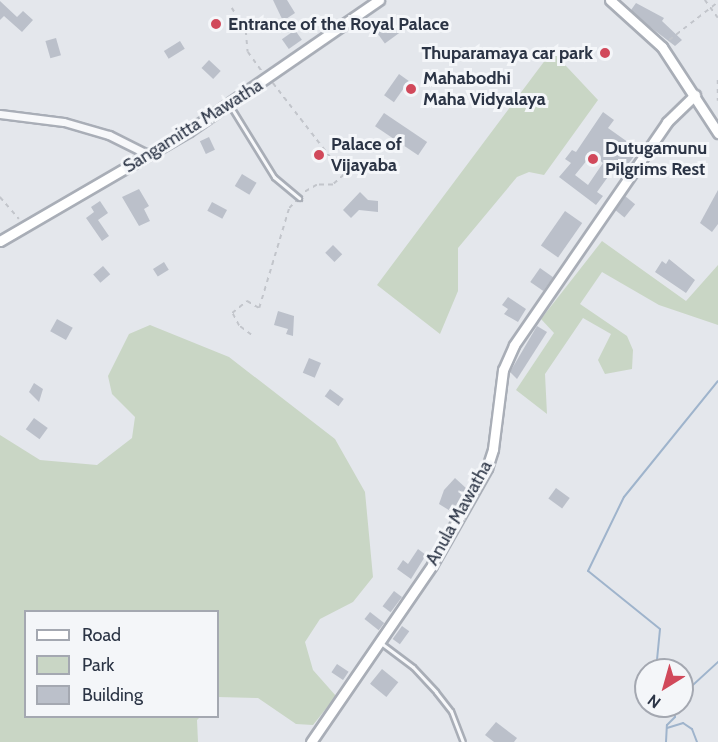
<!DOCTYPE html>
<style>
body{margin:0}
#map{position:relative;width:718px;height:742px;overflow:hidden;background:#e4e7ec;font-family:Cabin,sans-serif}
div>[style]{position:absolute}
.green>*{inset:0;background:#c9d6c5}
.stream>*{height:2px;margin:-1px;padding:0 1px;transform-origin:1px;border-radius:1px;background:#9fb4cc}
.building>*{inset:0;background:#bbc0ca;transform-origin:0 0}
.path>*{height:1.5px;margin-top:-0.75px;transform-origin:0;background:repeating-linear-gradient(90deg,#c2c5cb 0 4.5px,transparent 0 9px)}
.roads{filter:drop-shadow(2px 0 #a9aeb7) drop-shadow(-2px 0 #a9aeb7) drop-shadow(0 2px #a9aeb7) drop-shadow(0 -2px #a9aeb7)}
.service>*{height:3px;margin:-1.5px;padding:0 1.5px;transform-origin:1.5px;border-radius:1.5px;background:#f7f8fa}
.minor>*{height:7px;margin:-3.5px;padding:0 3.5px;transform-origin:3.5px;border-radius:3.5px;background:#f7f8fa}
.secondary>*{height:9px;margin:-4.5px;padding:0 4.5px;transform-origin:4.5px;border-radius:4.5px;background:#fff}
.dots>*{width:16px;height:16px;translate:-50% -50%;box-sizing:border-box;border:3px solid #f4f6f9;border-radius:50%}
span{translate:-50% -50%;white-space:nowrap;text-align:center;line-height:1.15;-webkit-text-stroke:6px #f4f6f9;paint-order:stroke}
.poi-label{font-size:18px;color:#2b3445;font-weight:700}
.left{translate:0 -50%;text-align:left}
.right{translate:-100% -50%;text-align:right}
.street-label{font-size:18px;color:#2b3445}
.legend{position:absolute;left:24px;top:610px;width:195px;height:108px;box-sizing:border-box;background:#f4f6f9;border:2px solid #a4a8b1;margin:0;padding:8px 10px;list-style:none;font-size:18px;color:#2b3445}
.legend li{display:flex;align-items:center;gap:12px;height:30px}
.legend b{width:30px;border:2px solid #a4a8b1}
.north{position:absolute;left:634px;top:658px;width:60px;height:60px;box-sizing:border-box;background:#f4f6f9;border:2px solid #a4a8b1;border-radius:50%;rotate:217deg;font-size:16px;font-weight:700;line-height:24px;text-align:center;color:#2b3445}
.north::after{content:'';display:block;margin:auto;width:21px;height:27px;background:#d1495b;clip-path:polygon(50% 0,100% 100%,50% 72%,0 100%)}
</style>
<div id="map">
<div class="green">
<div style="clip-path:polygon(552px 51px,598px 100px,544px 175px,529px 172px,517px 177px,458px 248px,458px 291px,440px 334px,377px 285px)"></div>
<div style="clip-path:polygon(602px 241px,686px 301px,718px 265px,718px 325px,659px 305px,602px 272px,580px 304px,627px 336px,633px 350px,632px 369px,605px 374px,598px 360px,611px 334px,583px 318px,545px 374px,547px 414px,516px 390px,554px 333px,541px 319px)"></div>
<div style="clip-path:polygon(150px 325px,229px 357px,335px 439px,365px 492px,373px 577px,353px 602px,320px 619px,305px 642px,313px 670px,336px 696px,313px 725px,296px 724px,258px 698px,218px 697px,218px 612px,26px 612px,26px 716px,200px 717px,197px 720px,198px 742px,0 742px,0 435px,40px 460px,97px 465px,132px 438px,135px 417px,112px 394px,108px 376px,129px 334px)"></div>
</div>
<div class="stream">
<div style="left:656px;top:670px;width:41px;rotate:-84.4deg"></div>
<div style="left:660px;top:629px;width:92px;rotate:-141.1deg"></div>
<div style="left:588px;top:571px;width:82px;rotate:-64.1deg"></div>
<div style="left:624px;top:497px;width:149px;rotate:-51deg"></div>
<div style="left:682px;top:695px;width:49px;rotate:-42.5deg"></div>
<div style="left:667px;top:728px;width:17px;rotate:-17deg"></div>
<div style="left:683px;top:723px;width:11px;rotate:34deg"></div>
<div style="left:692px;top:729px;width:14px;rotate:69deg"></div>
<div style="left:666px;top:742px;width:17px;rotate:-87deg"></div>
<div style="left:667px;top:725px;width:11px;rotate:-45deg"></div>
<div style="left:675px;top:717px;width:11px;rotate:-95deg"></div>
</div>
<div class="building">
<div style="clip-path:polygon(273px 0,287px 0,295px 13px,283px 21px)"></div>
<div style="clip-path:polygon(0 1px,17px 17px,23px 11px,33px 20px,22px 32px,4px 16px,0 20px)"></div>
<div style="clip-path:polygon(636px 3px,664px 18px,662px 21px,682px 40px,675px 46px,649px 26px,631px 10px)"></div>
<div style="left:392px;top:21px;width:14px;height:19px;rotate:54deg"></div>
<div style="left:295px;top:30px;width:12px;height:16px;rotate:55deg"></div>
<div style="left:56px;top:38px;width:18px;height:11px;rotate:74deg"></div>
<div style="left:180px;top:41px;width:9px;height:19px;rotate:58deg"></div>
<div style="left:209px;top:60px;width:16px;height:11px;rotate:43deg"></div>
<div style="left:399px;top:74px;width:12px;height:26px;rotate:35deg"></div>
<div style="clip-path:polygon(evenodd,603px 112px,614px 120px,608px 128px,639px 150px,625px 168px,618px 163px,597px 192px,603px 196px,596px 205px,559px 177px,571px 163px,565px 159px,572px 150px,576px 152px,603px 112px,592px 154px,603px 163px,588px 185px,575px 175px,592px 154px)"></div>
<div style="left:384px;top:113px;width:52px;height:16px;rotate:34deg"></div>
<div style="left:209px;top:137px;width:14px;height:10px;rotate:65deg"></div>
<div style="left:242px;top:174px;width:17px;height:14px;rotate:31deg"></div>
<div style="clip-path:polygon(139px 189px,149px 206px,144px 209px,150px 221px,139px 226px,122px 197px)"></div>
<div style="clip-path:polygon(718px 190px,718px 224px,712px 232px,700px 223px)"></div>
<div style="clip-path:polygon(360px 192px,368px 200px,378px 201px,378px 212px,359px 210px,351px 218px,343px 210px)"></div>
<div style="left:625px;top:196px;width:13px;height:17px;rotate:39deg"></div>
<div style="clip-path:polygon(100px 201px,108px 213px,98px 220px,109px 236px,102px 241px,86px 218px,94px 212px,91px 207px)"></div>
<div style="left:212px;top:202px;width:17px;height:10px;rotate:28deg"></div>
<div style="left:565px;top:211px;width:21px;height:42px;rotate:35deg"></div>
<div style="left:333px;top:245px;width:13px;height:11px;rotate:45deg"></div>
<div style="clip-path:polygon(669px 259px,695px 280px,686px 293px,655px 272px,662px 261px,666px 264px)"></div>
<div style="left:164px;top:262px;width:9px;height:13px;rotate:58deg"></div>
<div style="left:103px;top:266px;width:11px;height:13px;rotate:49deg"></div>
<div style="left:540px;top:268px;width:16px;height:17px;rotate:35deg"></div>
<div style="clip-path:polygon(508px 297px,526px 309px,518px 322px,504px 314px,508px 309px,502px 305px)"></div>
<div style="clip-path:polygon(278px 311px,294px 316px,293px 336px,286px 334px,288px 329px,274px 325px)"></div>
<div style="left:57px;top:319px;width:18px;height:14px;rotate:29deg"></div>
<div style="clip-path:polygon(537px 326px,547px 332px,517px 379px,510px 372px)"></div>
<div style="left:309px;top:358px;width:13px;height:16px;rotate:23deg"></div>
<div style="clip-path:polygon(34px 383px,43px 389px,39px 402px,29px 392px)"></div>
<div style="left:330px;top:389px;width:17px;height:9px;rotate:36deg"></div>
<div style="left:34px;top:418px;width:17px;height:14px;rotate:36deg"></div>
<div style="clip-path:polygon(455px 478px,467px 489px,452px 512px,439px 504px,444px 490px)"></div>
<div style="left:556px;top:488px;width:17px;height:13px;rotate:36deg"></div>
<div style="clip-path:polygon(418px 549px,426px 555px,411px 579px,397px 569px,403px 560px,408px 564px)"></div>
<div style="left:394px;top:591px;width:10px;height:19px;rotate:37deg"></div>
<div style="left:370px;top:612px;width:18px;height:9px;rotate:38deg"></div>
<div style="left:402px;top:626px;width:9px;height:16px;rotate:36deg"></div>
<div style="left:337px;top:664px;width:14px;height:10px;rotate:34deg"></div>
<div style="left:382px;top:669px;width:21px;height:19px;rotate:39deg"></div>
<div style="clip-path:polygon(496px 722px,517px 738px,514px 742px,494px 742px,485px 735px)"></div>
</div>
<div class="path">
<div style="left:705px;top:0;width:22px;rotate:54deg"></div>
<div style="left:232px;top:8px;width:27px;rotate:59deg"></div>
<div style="left:246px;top:31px;width:21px;rotate:85deg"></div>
<div style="left:248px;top:52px;width:24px;rotate:54deg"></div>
<div style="left:669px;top:40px;width:62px;rotate:-37.8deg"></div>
<div style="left:718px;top:80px;width:21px;rotate:90deg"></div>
<div style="left:273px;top:83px;width:116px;rotate:52.3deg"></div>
<div style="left:344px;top:175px;width:15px;rotate:138deg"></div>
<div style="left:333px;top:185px;width:16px;rotate:180deg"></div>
<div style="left:317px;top:185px;width:16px;rotate:150deg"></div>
<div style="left:0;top:197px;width:29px;rotate:49deg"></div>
<div style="left:251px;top:335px;width:15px;rotate:-143deg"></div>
<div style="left:239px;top:326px;width:15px;rotate:-118deg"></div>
<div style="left:232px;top:313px;width:19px;rotate:-39deg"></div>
<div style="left:247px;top:301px;width:14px;rotate:30deg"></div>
<div style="left:259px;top:308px;width:104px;rotate:-73.3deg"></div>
<div style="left:289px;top:208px;width:10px;rotate:-45deg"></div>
</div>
<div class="roads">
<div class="service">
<div style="left:229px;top:104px;width:86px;rotate:58.3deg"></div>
<div style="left:274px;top:177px;width:33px;rotate:40deg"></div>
<div style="left:381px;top:643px;width:40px;rotate:37deg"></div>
<div style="left:413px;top:667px;width:34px;rotate:47deg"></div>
<div style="left:436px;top:692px;width:24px;rotate:52deg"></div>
<div style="left:451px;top:711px;width:33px;rotate:69deg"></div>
</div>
<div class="minor">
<div style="left:0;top:114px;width:64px;rotate:7.1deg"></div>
<div style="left:64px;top:122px;width:47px;rotate:16.1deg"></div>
<div style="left:109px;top:135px;width:45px;rotate:26.6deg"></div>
</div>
<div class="secondary">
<div style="left:610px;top:0;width:70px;rotate:42.1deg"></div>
<div style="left:662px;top:47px;width:103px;rotate:56.9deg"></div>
<div style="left:0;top:241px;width:219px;rotate:-30.2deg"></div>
<div style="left:189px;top:131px;width:231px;rotate:-34.6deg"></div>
<div style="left:311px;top:742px;width:214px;rotate:-55.6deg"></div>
<div style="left:432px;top:565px;width:112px;rotate:-60.4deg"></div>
<div style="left:487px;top:468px;width:20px;rotate:-72deg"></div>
<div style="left:493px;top:449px;width:80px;rotate:-82.8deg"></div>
<div style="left:503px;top:370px;width:27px;rotate:-66deg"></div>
<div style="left:514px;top:345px;width:270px;rotate:-55.5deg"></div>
<div style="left:667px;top:122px;width:39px;rotate:-44deg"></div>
</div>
</div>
<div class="dots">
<div style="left:216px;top:24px;background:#d1495b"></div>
<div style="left:605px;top:53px;background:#d1495b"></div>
<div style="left:411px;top:89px;background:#d1495b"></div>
<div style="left:319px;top:155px;background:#d1495b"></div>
<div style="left:593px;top:159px;background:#d1495b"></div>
</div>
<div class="poi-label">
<span class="left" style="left:228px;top:24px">Entrance of the Royal Palace</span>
<span class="right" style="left:593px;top:53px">Thuparamaya car park</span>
<span class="left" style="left:423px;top:89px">Mahabodhi<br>Maha Vidyalaya</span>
<span class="left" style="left:331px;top:155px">Palace of<br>Vijayaba</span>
<span class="left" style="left:605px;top:159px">Dutugamunu<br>Pilgrims Rest</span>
</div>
<div class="street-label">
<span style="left:193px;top:126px;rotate:-32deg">Sangamitta Mawatha</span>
<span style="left:459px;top:513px;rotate:-61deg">Anula Mawatha</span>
</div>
<ul class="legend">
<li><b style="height:8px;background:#fff"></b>Road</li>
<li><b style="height:16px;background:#c9d6c5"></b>Park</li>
<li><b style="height:16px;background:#bbc0ca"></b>Building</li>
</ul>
<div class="north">N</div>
</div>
